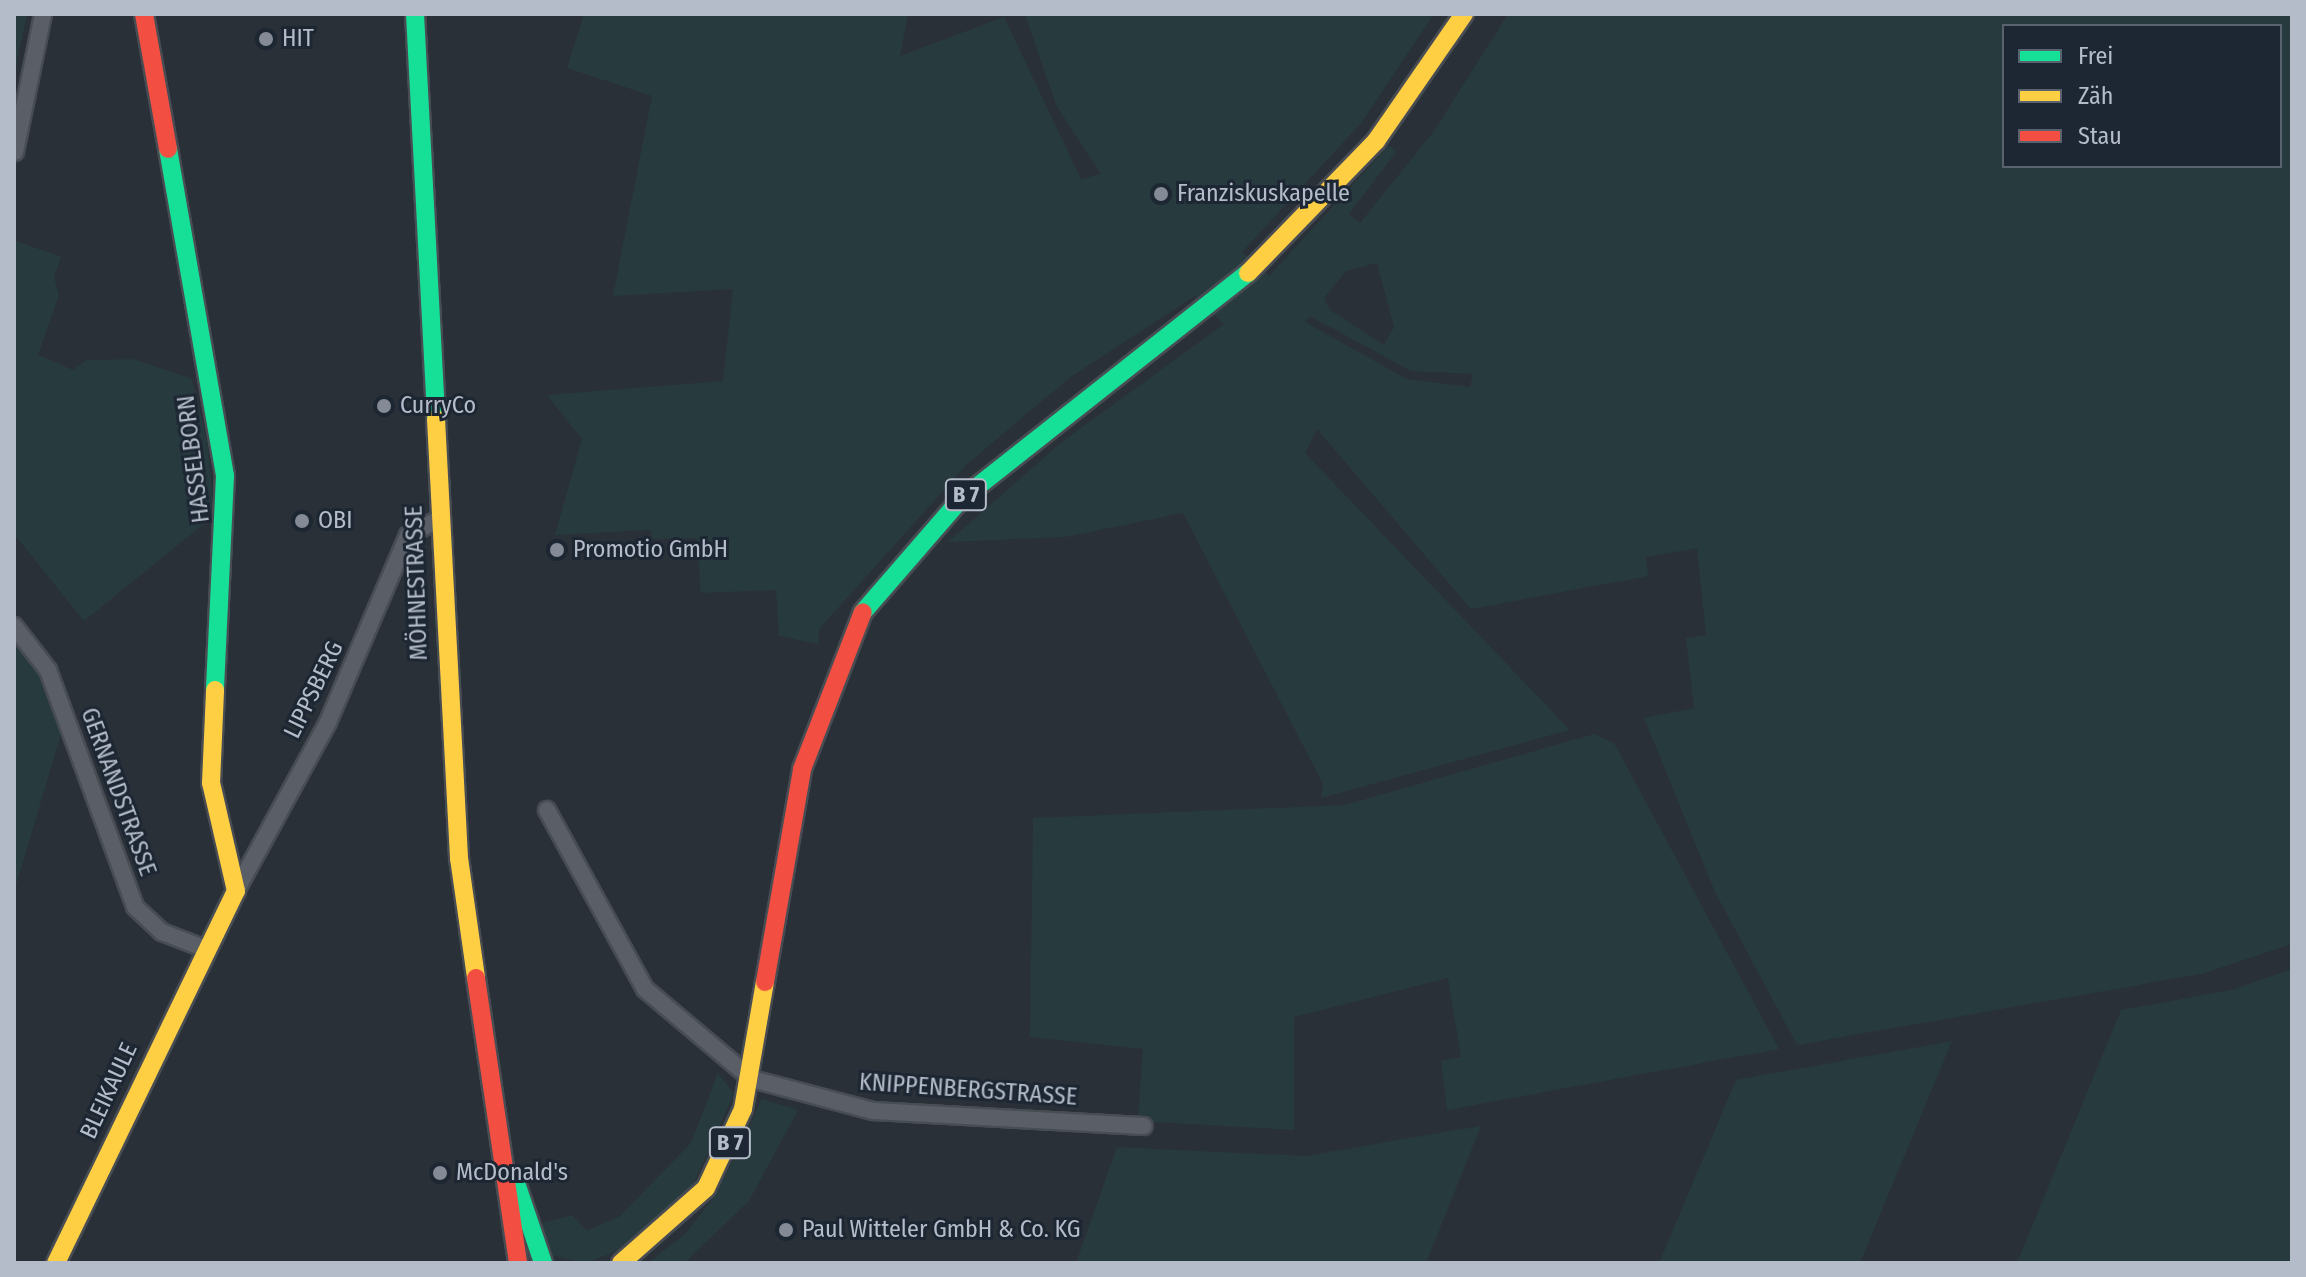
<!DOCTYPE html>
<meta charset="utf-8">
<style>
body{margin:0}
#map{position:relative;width:2306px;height:1277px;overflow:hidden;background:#2a3038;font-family:"Fira Sans Condensed",sans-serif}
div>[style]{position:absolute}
.green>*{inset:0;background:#273a3e}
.roads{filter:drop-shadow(2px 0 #484c53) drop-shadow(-2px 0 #484c53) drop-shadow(0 2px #484c53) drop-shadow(0 -2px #484c53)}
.street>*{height:16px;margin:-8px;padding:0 8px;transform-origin:8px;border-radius:8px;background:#5a5e66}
.fast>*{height:18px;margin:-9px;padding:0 9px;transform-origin:9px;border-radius:9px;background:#16e098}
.slow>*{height:18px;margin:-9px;padding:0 9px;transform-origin:9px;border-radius:9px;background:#ffcf43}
.jam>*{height:18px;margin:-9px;padding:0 9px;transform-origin:9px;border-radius:9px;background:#f24e42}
.dots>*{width:22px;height:22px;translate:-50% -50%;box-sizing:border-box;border:4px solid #1d2633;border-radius:50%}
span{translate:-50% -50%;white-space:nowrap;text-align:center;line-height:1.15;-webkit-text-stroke:6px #1d2633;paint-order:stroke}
.shield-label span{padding:2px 6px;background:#1d2633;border:2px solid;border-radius:6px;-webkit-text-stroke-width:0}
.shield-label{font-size:22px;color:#b4bcc9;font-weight:700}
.poi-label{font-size:24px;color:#b4bcc9}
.left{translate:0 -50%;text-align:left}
.street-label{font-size:24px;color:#b4bcc9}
.frame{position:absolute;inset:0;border:16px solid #b4bcc9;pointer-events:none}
.legend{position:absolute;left:2002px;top:24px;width:280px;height:144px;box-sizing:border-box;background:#1d2633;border:2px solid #59626f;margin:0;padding:10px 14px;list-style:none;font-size:24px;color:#b4bcc9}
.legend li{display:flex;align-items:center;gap:16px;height:40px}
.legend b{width:40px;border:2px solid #59626f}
</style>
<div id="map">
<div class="green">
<div style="clip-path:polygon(14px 14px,27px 14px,14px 75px)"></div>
<div style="clip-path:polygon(evenodd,584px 14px,908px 14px,900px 56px,1004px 17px,1081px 179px,1101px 174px,1056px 105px,1025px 14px,1434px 14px,1362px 122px,1242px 252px,1269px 276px,1389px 145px,1396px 152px,1349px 214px,1360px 223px,1434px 131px,1508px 14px,2292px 14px,2292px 944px,2201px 974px,1797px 1045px,1715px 892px,1644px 718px,1694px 708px,1686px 638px,1706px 635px,1697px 548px,1646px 557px,1648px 576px,1471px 609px,1317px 429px,1305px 453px,1570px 730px,1321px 798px,1323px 784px,1183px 513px,1065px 537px,948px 542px,1063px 441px,1224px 324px,1195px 296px,1072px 376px,968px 463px,820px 628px,818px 644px,779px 636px,776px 590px,701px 593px,697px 538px,652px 539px,651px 530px,555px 535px,582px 439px,547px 395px,723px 381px,733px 289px,613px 296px,652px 96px,567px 68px,584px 14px,2004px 26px,2280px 26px,2280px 166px,2004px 166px,2004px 26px,584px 14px,1377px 263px,1394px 327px,1384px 345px,1330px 310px,1324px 298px,1346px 271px,1377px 263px,584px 14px,1310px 316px,1411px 371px,1473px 374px,1470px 387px,1407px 379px,1305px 322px,1310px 316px)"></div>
<div style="clip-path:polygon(14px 240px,61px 257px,54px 277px,59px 295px,38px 355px,73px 370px,87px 360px,133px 359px,192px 379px,207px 441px,215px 515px,84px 621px,14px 534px)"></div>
<div style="clip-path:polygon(14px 637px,36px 659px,64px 724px,14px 892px)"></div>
<div style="clip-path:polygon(1594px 734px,1614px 743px,1779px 1049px,1447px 1110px,1441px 1061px,1461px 1057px,1448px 978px,1294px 1017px,1294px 1130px,1138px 1121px,1143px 1049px,1030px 1037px,1033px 818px,1345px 805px)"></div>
<div style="clip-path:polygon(2292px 969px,2292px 1263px,2017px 1263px,2121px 1010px,2232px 990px)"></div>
<div style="clip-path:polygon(1952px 1041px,1860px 1263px,1659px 1263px,1736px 1080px)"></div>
<div style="clip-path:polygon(718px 1073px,734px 1094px,694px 1183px,640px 1237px,612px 1253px,585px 1263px,550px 1255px,539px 1224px,572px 1215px,587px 1231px,620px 1216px,691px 1143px)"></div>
<div style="clip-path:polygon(762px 1099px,798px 1110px,749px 1201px,684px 1263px,648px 1263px,686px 1233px,717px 1193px)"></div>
<div style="clip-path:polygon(1481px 1126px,1426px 1263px,1076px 1263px,1117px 1147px,1305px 1156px)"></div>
</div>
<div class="roads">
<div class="street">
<div style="left:15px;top:152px;width:141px;rotate:-78.5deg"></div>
<div style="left:14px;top:626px;width:56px;rotate:52.3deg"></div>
<div style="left:48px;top:670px;width:252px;rotate:69.8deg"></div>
<div style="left:135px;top:907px;width:37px;rotate:43deg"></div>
<div style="left:162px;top:932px;width:44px;rotate:21.3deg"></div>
<div style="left:547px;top:810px;width:204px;rotate:61.3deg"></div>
<div style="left:645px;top:989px;width:140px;rotate:40.1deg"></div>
<div style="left:752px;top:1079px;width:125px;rotate:14.8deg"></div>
<div style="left:873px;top:1111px;width:271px;rotate:3.2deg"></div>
<div style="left:236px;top:891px;width:192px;rotate:-61.4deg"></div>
<div style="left:328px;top:722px;width:203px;rotate:-66.8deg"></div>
<div style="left:408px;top:535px;width:34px;rotate:-27deg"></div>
</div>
<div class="fast">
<div style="left:415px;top:14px;width:406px;rotate:87deg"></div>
<div style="left:168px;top:149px;width:332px;rotate:80.1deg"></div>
<div style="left:225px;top:476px;width:214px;rotate:92.7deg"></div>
<div style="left:863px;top:612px;width:147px;rotate:-49.1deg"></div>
<div style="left:959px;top:501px;width:368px;rotate:-38.3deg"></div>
<div style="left:517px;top:1186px;width:81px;rotate:71.3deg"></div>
</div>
<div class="slow">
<div style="left:1248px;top:273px;width:184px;rotate:-45.9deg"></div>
<div style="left:1376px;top:141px;width:155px;rotate:-55.3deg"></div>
<div style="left:436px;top:419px;width:440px;rotate:87deg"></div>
<div style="left:459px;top:858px;width:121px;rotate:81.9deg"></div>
<div style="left:56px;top:1263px;width:413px;rotate:-64.2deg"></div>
<div style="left:236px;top:891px;width:111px;rotate:-103deg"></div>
<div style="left:211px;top:783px;width:93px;rotate:-87.5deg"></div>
<div style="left:621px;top:1263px;width:113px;rotate:-41.4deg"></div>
<div style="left:706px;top:1188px;width:87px;rotate:-64.9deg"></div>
<div style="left:743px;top:1109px;width:129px;rotate:-80.2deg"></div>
</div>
<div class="jam">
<div style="left:144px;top:14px;width:137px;rotate:79.9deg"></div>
<div style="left:476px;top:978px;width:288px;rotate:81.6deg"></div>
<div style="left:765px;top:982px;width:216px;rotate:-80.1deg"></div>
<div style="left:802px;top:769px;width:168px;rotate:-68.8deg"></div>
</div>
</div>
<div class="dots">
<div style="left:266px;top:39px;background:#848b96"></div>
<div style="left:1161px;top:194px;background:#848b96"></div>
<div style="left:384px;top:406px;background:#848b96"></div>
<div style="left:302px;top:521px;background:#848b96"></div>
<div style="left:557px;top:550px;background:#848b96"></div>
<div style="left:440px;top:1173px;background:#848b96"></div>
<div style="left:786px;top:1230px;background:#848b96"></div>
</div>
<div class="shield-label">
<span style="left:966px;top:495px">B 7</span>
<span style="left:730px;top:1143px">B 7</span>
</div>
<div class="poi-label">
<span class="left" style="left:282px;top:39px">HIT</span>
<span class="left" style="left:1177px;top:194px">Franziskuskapelle</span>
<span class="left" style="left:400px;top:406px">CurryCo</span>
<span class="left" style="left:318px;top:521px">OBI</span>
<span class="left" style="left:573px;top:550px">Promotio GmbH</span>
<span class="left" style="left:456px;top:1173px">McDonald's</span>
<span class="left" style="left:802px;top:1230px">Paul Witteler GmbH &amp; Co. KG</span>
</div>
<div class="street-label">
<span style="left:194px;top:459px;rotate:-97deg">HASSELBORN</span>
<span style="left:417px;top:583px;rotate:-92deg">MÖHNESTRASSE</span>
<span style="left:314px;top:690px;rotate:-64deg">LIPPSBERG</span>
<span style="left:118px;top:792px;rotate:70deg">GERNANDSTRASSE</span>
<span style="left:968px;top:1090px;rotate:4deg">KNIPPENBERGSTRASSE</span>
<span style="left:109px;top:1091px;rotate:-65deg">BLEIKAULE</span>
</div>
<div class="frame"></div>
<ul class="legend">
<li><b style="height:10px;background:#16e098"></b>Frei</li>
<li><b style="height:10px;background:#ffcf43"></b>Zäh</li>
<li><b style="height:10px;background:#f24e42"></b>Stau</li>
</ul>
</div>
